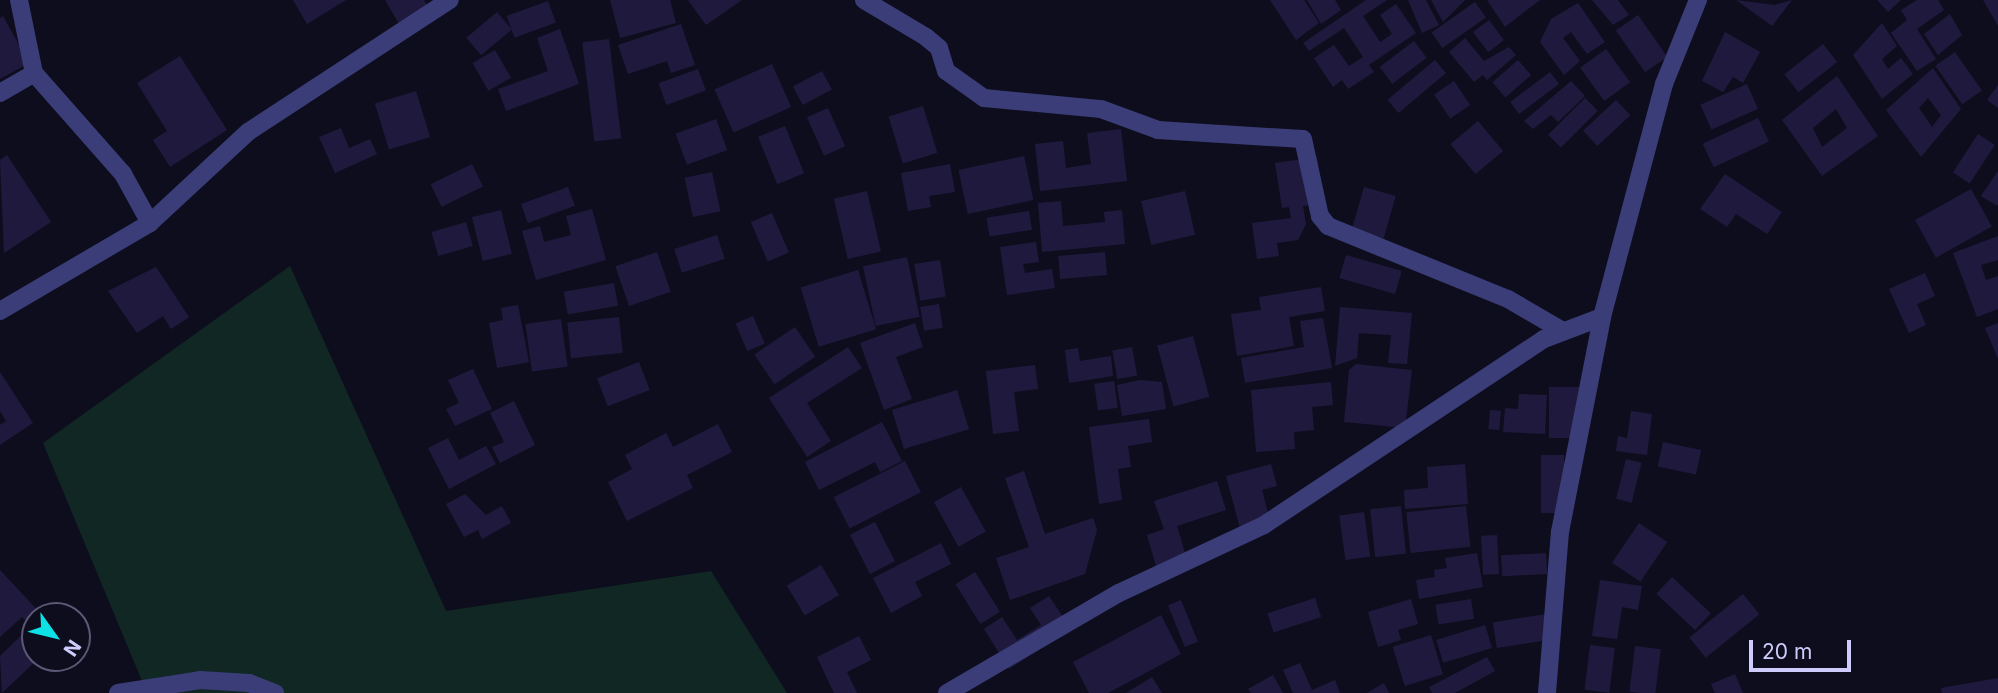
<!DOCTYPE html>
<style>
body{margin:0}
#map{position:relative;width:1998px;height:693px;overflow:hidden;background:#0e0d1d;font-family:Inter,sans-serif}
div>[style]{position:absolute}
.green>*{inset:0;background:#102724}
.building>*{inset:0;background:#1f1a3d;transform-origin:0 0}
.minor>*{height:18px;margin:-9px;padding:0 9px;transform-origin:9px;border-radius:9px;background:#3b3d79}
span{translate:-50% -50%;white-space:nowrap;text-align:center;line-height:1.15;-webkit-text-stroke:7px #0e0d1d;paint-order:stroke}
.north{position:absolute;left:21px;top:602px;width:70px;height:70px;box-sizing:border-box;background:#0e0d1d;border:2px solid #5b5976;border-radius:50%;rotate:124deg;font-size:19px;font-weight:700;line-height:28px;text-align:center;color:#ceccfc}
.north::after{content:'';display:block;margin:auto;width:24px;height:32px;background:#0ee1e6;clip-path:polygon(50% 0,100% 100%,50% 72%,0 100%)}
.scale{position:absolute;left:1749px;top:640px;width:102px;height:32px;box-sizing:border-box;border:4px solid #ceccfc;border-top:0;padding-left:9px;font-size:21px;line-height:24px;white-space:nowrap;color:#ceccfc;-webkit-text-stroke:5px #0e0d1d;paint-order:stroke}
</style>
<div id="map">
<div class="green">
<div style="clip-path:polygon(290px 266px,446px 611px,711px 571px,787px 693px,147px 693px,43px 443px)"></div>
</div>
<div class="building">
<div style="clip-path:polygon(293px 0,346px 0,307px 24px)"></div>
<div style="clip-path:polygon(385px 0,424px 0,434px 17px,405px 34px)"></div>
<div style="clip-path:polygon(610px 0,670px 0,676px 23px,620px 38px)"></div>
<div style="clip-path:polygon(688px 0,742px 0,706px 25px)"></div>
<div style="clip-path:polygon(1270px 0,1304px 0,1319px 23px,1296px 40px)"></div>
<div style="clip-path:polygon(1307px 0,1335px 0,1341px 10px,1321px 24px)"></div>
<div style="clip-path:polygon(1366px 0,1387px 0,1363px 16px,1380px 42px,1392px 34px,1380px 15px,1396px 4px,1416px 33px,1369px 65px,1374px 72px,1348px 89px,1342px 80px,1333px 87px,1314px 58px,1334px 45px,1349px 66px,1363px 57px,1344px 28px,1309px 51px,1303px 43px)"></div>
<div style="clip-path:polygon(1408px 0,1426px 0,1439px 25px,1422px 33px)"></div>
<div style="clip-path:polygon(1431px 0,1465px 0,1443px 22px)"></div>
<div style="clip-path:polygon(1487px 0,1540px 0,1505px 27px)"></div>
<div style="clip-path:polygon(1592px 0,1618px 0,1629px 15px,1613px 25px)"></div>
<div style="clip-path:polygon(1736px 0,1774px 5px,1792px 0,1772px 26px)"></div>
<div style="clip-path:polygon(1877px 0,1901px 0,1888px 12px)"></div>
<div style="clip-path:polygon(1917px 0,1938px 0,1944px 10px,1917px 29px,1936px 59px,1917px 71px,1891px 33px,1907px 20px,1901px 10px)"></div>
<div style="clip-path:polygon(1983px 0,1998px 0,1998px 26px)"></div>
<div style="left:548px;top:1px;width:23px;height:44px;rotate:70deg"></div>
<div style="left:1475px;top:2px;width:19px;height:53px;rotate:55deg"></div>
<div style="clip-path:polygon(1578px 3px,1605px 42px,1587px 54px,1571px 32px,1563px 38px,1580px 61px,1564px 75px,1540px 42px,1551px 19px)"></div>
<div style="left:497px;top:12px;width:23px;height:40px;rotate:50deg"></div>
<div style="clip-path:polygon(1950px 14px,1962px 35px,1938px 55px,1924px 34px)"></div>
<div style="left:1638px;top:15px;width:51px;height:27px;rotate:55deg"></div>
<div style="clip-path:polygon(3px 16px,29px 63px,0 79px,0 18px)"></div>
<div style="left:1489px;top:20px;width:25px;height:20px;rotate:53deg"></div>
<div style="clip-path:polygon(1882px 23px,1897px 46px,1882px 59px,1888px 69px,1901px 58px,1913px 74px,1882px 99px,1853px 55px)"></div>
<div style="clip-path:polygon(681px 24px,695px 65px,671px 73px,667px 61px,628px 74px,618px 45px)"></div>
<div style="clip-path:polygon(560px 29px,579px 84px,506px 111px,498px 89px,548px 71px,537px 38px)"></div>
<div style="clip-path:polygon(1725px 32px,1760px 52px,1743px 83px,1733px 77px,1723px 92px,1702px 81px)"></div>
<div style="clip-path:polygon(1465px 38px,1484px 61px,1509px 47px,1516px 55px,1487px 80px,1483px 75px,1474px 82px,1449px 52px)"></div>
<div style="left:609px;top:39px;width:100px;height:27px;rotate:83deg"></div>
<div style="left:1414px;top:41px;width:21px;height:43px;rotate:53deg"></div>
<div style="left:1823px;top:44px;width:23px;height:49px;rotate:52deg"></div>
<div style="left:1606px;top:49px;width:41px;height:32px;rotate:54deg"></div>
<div style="left:495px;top:50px;width:32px;height:26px;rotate:60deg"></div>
<div style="left:1955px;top:52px;width:47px;height:24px;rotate:55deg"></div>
<div style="clip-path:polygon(180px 56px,227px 130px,170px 167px,153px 140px,167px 131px,137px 83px)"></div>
<div style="left:1435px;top:60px;width:17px;height:62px;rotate:50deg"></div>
<div style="left:1518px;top:60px;width:20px;height:34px;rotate:49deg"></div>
<div style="left:772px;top:64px;width:47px;height:63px;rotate:66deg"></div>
<div style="clip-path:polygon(evenodd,1933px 68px,1961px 109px,1921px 157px,1886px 110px,1933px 68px,1928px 98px,1941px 115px,1932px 127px,1919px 108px,1928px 98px)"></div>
<div style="left:698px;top:69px;width:23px;height:42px;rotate:70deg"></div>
<div style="left:822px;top:71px;width:21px;height:33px;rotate:62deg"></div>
<div style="left:1550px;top:72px;width:15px;height:50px;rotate:53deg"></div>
<div style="clip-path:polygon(evenodd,1837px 76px,1878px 136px,1822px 176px,1782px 120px,1837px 76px,1836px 109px,1847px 128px,1822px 147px,1813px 128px,1836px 109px)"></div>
<div style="left:1454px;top:81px;width:29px;height:24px;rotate:56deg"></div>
<div style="clip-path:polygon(1571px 81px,1585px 96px,1558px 122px,1551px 115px,1533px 129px,1524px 121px)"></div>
<div style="left:1747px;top:84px;width:27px;height:51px;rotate:66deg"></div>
<div style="clip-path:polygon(1998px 85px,1998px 108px,1987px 100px)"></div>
<div style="left:416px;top:91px;width:48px;height:43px;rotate:73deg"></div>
<div style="left:1585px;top:98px;width:18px;height:52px;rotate:45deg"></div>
<div style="left:1616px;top:100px;width:21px;height:45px;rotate:47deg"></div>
<div style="left:923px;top:106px;width:49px;height:36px;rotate:73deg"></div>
<div style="left:828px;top:108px;width:42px;height:23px;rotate:66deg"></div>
<div style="left:1758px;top:118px;width:26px;height:61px;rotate:65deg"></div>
<div style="left:716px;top:119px;width:33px;height:43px;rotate:70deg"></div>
<div style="left:1478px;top:121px;width:39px;height:36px;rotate:50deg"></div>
<div style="left:785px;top:126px;width:51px;height:29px;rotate:68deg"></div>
<div style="clip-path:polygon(341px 128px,349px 148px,370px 139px,377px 154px,335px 173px,319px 137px)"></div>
<div style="clip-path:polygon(1121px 129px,1127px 181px,1040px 191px,1035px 144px,1063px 141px,1066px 168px,1091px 164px,1087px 133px)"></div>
<div style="left:1978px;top:134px;width:20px;height:46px;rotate:33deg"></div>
<div style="clip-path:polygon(7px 155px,51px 222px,4px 253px,0 160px)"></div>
<div style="left:1024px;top:156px;width:45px;height:67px;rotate:78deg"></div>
<div style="clip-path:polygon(1317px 157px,1324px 203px,1303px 206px,1306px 224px,1298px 240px,1277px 243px,1279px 256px,1257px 259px,1252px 223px,1291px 218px,1289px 207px,1282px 208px,1275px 163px)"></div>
<div style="left:472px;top:164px;width:25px;height:46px;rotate:64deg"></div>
<div style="clip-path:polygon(950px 164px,955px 192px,929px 196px,931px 207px,908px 211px,901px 173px)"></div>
<div style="clip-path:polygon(1998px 171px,1998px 204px,1997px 206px,1981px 196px)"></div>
<div style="left:712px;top:172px;width:40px;height:28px;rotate:78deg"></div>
<div style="clip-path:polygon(1725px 174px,1782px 212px,1767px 234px,1736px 214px,1727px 227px,1700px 209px)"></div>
<div style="left:568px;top:187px;width:20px;height:50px;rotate:70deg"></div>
<div style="left:1364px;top:187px;width:33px;height:44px;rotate:16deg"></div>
<div style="left:1971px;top:189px;width:43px;height:64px;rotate:61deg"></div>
<div style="left:867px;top:191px;width:62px;height:34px;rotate:77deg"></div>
<div style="left:1185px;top:191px;width:45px;height:45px;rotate:77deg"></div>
<div style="clip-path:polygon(1061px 201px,1063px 226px,1105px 222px,1104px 212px,1122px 210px,1125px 244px,1042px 252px,1038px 203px)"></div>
<div style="clip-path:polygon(592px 209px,606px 260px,536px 280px,522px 231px,540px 226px,544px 242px,571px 235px,566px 216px)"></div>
<div style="left:501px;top:210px;width:45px;height:30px;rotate:76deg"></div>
<div style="left:1029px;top:211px;width:19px;height:43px;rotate:81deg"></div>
<div style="left:772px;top:213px;width:43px;height:23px;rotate:67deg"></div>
<div style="left:466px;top:222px;width:25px;height:36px;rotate:74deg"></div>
<div style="left:717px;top:235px;width:25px;height:45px;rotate:72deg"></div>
<div style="clip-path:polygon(1998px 236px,1998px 260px,1981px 265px,1986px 280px,1998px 276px,1998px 309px,1977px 317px,1953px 253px)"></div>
<div style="clip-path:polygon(1036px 242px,1039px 262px,1023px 264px,1025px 273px,1052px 269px,1055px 288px,1007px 295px,1000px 247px)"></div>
<div style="left:657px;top:252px;width:42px;height:44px;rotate:71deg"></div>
<div style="left:1105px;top:252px;width:23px;height:47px;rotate:85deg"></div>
<div style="left:1346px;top:255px;width:58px;height:24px;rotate:16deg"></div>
<div style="left:907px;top:257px;width:61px;height:45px;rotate:78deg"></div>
<div style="left:940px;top:260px;width:37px;height:26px;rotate:81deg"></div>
<div style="clip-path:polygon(156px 267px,189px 317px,171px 329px,163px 316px,137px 333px,108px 291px)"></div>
<div style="left:858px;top:270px;width:62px;height:60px;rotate:73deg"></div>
<div style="clip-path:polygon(1925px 273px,1935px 296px,1917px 304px,1926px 325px,1909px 333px,1889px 289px)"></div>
<div style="left:614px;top:283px;width:23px;height:51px;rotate:80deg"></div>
<div style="clip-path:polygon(1321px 287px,1325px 311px,1289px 317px,1294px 346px,1237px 356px,1231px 314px,1261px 310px,1259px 297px)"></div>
<div style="left:939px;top:304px;width:24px;height:19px;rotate:81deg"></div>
<div style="clip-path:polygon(518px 305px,529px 362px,497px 368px,489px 323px,503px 320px,501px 308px)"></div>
<div style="clip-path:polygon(1340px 307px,1412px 313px,1407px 364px,1388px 363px,1391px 335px,1359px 333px,1357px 358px,1335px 366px)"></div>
<div style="left:753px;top:316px;width:30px;height:19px;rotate:67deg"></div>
<div style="left:619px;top:317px;width:36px;height:52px;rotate:84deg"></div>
<div style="clip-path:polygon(1323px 318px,1332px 368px,1245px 383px,1241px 358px,1304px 347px,1300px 321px)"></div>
<div style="left:561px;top:319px;width:48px;height:36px;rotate:82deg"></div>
<div style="clip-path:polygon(915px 323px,923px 347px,896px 357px,912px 399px,884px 410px,860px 343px)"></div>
<div style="clip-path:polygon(1998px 323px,1998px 359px,1985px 328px)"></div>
<div style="left:795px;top:327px;width:36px;height:49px;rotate:56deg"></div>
<div style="left:1193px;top:336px;width:63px;height:37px;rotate:75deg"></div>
<div style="clip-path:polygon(848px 347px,862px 368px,807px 403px,831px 441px,807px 457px,769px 398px)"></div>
<div style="left:1132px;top:347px;width:29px;height:20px;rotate:80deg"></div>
<div style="clip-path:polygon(1078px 348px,1080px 361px,1111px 356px,1113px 376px,1069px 383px,1065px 350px)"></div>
<div style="left:639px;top:362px;width:30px;height:45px;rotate:69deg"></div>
<div style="clip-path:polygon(1356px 364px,1412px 370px,1405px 428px,1344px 422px,1349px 370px)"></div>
<div style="clip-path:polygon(1035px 365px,1038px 389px,1014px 392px,1019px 431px,993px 434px,986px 371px)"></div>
<div style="clip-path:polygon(473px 369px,492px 409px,455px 426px,446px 409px,459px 403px,448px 380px)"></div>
<div style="clip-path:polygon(0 372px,33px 423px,0 445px,0 425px,6px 421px,0 411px)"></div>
<div style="clip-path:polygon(1140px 380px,1162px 382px,1166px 409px,1122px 416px,1117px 385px)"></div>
<div style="left:1114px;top:381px;width:27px;height:20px;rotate:82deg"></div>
<div style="clip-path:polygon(1331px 382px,1333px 405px,1312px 407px,1314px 430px,1294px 432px,1295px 449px,1256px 452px,1251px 390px)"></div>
<div style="left:1549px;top:387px;width:32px;height:51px"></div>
<div style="left:957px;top:390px;width:41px;height:68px;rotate:73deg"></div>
<div style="clip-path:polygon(1519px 394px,1547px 395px,1545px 434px,1503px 432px,1505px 408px,1518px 409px)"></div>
<div style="clip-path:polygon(514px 401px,535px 445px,500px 463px,492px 447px,504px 442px,490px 413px)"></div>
<div style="left:1490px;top:410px;width:11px;height:19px;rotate:5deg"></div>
<div style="clip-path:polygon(1631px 411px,1652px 414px,1647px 455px,1616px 451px,1618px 436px,1627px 438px)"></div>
<div style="clip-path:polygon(1149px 419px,1152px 442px,1128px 446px,1131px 467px,1118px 469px,1122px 500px,1099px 504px,1089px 427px)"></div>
<div style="clip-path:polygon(882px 422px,902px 461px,880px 472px,875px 462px,819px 490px,805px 462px)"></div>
<div style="clip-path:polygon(718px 424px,732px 452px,687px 475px,693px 488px,627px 521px,608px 482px,632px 469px,625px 455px,666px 433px,673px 447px)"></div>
<div style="clip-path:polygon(448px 438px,459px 460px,486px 446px,496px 464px,449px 489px,428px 448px)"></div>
<div style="left:1663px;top:442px;width:39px;height:25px;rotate:12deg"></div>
<div style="left:1541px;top:455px;width:23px;height:58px"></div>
<div style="left:1626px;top:459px;width:16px;height:41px;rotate:14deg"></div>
<div style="left:905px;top:461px;width:35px;height:80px;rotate:63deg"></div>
<div style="clip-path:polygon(1271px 464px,1277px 486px,1262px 490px,1271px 524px,1241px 532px,1226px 476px)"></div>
<div style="clip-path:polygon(1465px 464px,1468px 504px,1405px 509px,1404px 490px,1428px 488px,1427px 467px)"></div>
<div style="clip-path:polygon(1024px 471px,1045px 534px,1093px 518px,1097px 530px,1085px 574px,1010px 600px,996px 558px,1029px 547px,1005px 478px)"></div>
<div style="clip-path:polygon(1217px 481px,1226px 510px,1177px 526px,1188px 563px,1158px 573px,1147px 535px,1164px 529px,1154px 501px)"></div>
<div style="left:961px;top:487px;width:51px;height:31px;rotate:61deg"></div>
<div style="clip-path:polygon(465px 494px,486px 515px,502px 506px,511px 523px,482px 539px,478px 530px,464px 537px,446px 504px)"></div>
<div style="left:1401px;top:506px;width:48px;height:31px;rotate:84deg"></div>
<div style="left:1466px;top:506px;width:41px;height:60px;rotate:84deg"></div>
<div style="left:1364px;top:512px;width:45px;height:25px;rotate:82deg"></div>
<div style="left:875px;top:522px;width:44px;height:28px;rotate:63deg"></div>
<div style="left:1639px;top:523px;width:34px;height:48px;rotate:34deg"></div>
<div style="left:1497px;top:535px;width:39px;height:16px;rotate:87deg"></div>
<div style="clip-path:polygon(941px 543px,951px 564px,915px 582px,922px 596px,891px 613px,873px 578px)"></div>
<div style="clip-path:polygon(1477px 553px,1483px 587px,1419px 599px,1416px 580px,1435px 577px,1434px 570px,1447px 568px,1445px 558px)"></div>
<div style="left:1546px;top:553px;width:21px;height:45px;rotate:87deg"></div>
<div style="left:821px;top:565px;width:35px;height:40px;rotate:59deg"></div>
<div style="clip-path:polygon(0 570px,43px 616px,35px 616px,39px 658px,2px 693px,0 656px,31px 626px,22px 617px,0 637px)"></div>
<div style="left:975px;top:572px;width:47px;height:23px;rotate:58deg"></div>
<div style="left:1672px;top:577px;width:53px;height:23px;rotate:43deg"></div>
<div style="clip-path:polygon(1600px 580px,1642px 586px,1638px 610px,1622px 607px,1617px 639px,1592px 636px)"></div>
<div style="left:1743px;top:594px;width:26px;height:69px;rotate:51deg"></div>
<div style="clip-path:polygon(1049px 596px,1071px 629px,1009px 669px,984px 629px,1002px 617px,1017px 640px,1041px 625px,1030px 608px)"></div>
<div style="left:1315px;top:598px;width:20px;height:50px;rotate:72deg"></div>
<div style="clip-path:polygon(1411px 599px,1418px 624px,1398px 630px,1401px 640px,1378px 647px,1368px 612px)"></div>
<div style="left:1471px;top:599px;width:20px;height:36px;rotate:81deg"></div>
<div style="left:1181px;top:600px;width:45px;height:14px;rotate:68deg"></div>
<div style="left:1552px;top:613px;width:26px;height:60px;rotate:81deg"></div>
<div style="clip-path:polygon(1161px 615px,1181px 654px,1108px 693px,1089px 693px,1073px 662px)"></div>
<div style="left:1485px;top:625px;width:24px;height:51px;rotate:73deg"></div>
<div style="left:1431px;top:635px;width:41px;height:40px;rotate:73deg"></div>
<div style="clip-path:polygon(859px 636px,871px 660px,847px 672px,857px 693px,834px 693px,817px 657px)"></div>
<div style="left:1590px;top:645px;width:25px;height:45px;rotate:7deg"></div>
<div style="left:1635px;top:646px;width:26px;height:46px;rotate:7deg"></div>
<div style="clip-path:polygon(1487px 657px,1495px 671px,1455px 693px,1432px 693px,1429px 687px)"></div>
<div style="clip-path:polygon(1300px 663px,1312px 690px,1335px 680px,1340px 693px,1293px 693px,1283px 670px)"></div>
<div style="clip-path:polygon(1735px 674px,1743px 693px,1715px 693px,1711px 684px)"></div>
<div style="clip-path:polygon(1273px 675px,1283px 693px,1251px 693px,1248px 689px)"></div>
<div style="clip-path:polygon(1152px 677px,1162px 693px,1126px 693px)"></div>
<div style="clip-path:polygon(1998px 678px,1998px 693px,1942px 693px,1941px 688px)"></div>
<div style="clip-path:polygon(1384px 683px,1389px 693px,1367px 693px)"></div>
</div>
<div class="minor">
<div style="left:19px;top:0;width:75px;rotate:78.4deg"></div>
<div style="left:34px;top:73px;width:135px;rotate:48.6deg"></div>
<div style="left:123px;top:174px;width:56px;rotate:61.1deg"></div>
<div style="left:864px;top:0;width:72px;rotate:30.8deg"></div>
<div style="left:926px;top:37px;width:17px;rotate:40deg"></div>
<div style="left:939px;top:48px;width:24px;rotate:73deg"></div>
<div style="left:946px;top:71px;width:47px;rotate:35.4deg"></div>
<div style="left:984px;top:98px;width:118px;rotate:5.4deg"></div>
<div style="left:1101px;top:109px;width:61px;rotate:20.2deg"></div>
<div style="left:1158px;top:130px;width:145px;rotate:3.6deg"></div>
<div style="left:1303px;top:139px;width:79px;rotate:77.6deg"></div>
<div style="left:1320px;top:216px;width:13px;rotate:51deg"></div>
<div style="left:1328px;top:226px;width:194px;rotate:22.1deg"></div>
<div style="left:1508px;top:299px;width:64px;rotate:30.2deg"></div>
<div style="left:0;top:93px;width:39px;rotate:-30deg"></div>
<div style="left:0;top:311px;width:174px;rotate:-30.4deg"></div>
<div style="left:150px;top:223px;width:134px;rotate:-42.9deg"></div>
<div style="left:248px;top:132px;width:241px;rotate:-33.2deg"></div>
<div style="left:118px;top:693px;width:83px;rotate:-9deg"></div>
<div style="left:200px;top:680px;width:49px;rotate:3.5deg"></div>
<div style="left:249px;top:683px;width:28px;rotate:21deg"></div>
<div style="left:947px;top:693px;width:199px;rotate:-30.2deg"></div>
<div style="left:1119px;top:593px;width:160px;rotate:-25.1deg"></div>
<div style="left:1264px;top:525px;width:336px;rotate:-33.6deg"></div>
<div style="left:1544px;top:339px;width:62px;rotate:-20.8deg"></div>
<div style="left:1547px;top:693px;width:162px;rotate:-85.4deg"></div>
<div style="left:1560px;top:532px;width:219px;rotate:-78.9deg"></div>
<div style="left:1602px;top:317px;width:241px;rotate:-75.1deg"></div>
<div style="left:1664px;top:84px;width:91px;rotate:-68deg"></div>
</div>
<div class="north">N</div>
<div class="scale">20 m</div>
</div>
